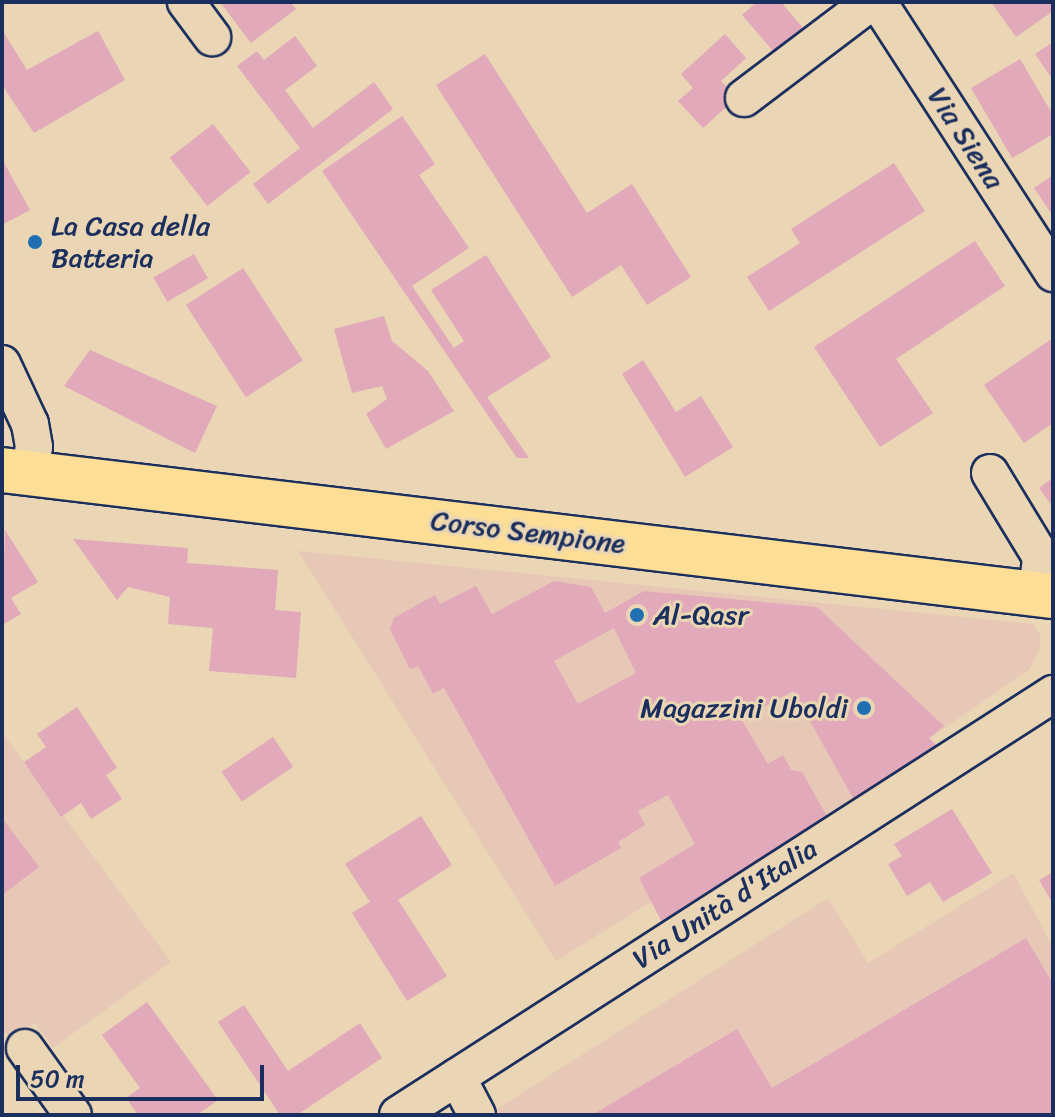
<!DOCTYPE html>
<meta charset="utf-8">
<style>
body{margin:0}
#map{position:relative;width:1055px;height:1117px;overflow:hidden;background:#ead5b4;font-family:Sriracha,sans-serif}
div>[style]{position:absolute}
.built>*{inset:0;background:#e7c8b6}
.building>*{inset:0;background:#e1a9ba;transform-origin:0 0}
.roads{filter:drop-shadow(2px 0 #1b2f5e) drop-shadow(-2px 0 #1b2f5e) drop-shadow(0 2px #1b2f5e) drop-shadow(0 -2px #1b2f5e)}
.minor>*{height:36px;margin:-18px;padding:0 18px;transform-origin:18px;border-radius:18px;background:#ead5b4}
.major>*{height:44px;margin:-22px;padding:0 22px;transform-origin:22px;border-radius:22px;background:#fcde96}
.dots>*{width:22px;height:22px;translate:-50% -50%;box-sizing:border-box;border:4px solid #ead5b4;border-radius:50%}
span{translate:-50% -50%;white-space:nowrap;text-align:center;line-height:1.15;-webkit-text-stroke:6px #ead5b4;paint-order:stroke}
.street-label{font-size:28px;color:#1b2f5e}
.poi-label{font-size:28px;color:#1b2f5e}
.left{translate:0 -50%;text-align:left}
.right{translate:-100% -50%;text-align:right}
.frame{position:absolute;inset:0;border:4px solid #1b2f5e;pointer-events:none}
.scale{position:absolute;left:16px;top:1065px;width:248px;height:36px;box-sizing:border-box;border:4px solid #1b2f5e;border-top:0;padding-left:10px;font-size:24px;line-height:28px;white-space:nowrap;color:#1b2f5e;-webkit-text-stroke:6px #ead5b4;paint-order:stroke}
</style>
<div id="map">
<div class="built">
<div style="clip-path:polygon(298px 551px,1033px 624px,1040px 634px,1040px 648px,1030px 669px,930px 738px,937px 746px,662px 922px,651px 902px,556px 961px)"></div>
<div style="clip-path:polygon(2px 732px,171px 962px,53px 1048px,35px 1023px,10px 1040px,2px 1027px)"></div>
<div style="clip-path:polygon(1013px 873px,1053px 947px,1053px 1115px,500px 1115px,497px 1109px,828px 898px,868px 963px)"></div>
</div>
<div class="building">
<div style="clip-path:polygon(220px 2px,290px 2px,296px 9px,251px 43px)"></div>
<div style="clip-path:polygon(757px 2px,781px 2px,808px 34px,780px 59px,742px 15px)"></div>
<div style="clip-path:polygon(991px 2px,1053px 2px,1053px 11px,1016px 37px)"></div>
<div style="clip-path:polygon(2px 30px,27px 70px,98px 31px,125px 80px,34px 133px,2px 85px)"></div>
<div style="clip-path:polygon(725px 34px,746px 58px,721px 81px,736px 98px,703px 128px,678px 101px,693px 88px,681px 74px)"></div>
<div style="clip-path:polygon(295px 36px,317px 66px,285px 90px,313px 128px,374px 82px,393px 109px,268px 204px,253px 184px,300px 148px,237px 66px,257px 51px,264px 60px)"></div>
<div style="clip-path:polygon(1053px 42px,1053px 80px,1035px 54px)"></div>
<div style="clip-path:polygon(485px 54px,587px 213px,632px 184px,691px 277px,647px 305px,621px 265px,572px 297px,436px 85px)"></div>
<div style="clip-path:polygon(1020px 59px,1053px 115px,1053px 134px,1012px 158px,971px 88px)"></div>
<div style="clip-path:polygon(402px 116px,435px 164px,419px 175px,469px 248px,412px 286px,454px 348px,464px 341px,431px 290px,486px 255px,551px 357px,487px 397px,529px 458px,517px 458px,322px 171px)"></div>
<div style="left:213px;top:124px;width:61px;height:55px;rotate:52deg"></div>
<div style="clip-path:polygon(2px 159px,30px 210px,2px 225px)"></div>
<div style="clip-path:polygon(894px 163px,925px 211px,769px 311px,747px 277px,800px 243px,791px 229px)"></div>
<div style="clip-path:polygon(1053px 175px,1053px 216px,1034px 188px)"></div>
<div style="clip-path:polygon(975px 241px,1005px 286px,896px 359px,933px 413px,880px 447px,814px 347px)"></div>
<div style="left:194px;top:254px;width:28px;height:47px;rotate:60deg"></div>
<div style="left:243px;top:268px;width:110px;height:68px;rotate:57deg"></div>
<div style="clip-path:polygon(384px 316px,392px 341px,428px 371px,454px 411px,386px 449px,366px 414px,387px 399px,382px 386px,352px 393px,334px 329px)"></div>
<div style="clip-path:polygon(1053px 338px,1053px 423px,1024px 443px,984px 385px)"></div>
<div style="clip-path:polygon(90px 350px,217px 406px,195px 453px,64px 386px)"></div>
<div style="clip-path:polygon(643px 360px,676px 412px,701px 396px,733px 447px,685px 477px,622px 374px)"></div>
<div style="clip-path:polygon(1053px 478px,1053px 507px,1039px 488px)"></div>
<div style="clip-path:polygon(5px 530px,38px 582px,11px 598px,21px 614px,2px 625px)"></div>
<div style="clip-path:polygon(73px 539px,188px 548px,187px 563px,278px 570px,275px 610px,301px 612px,296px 678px,209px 671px,213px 628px,168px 624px,170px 597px,128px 587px,117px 600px)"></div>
<div style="clip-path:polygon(evenodd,554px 581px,591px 587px,605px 613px,644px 591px,817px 607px,944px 726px,929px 738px,937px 746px,853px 798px,793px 691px,741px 719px,768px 764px,783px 755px,791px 770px,802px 772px,827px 816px,662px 922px,639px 878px,695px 844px,668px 795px,638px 811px,645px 825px,618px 842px,621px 848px,555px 886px,444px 688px,433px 694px,418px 666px,410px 669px,390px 629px,394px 618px,435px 595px,440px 604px,476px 586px,492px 614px,554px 581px,614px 628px,636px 673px,578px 704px,554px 661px,614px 628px)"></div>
<div style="clip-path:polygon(77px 707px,117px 768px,106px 775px,122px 799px,91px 819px,81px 803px,61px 817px,24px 762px,46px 747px,37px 734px)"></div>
<div style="left:273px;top:737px;width:36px;height:62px;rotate:56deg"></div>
<div style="clip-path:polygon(952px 809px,992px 873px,943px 902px,930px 882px,907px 896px,888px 864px,902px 856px,894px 844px)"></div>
<div style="clip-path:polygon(421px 816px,452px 865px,398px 900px,447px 976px,407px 1001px,352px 913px,370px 902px,345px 864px)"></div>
<div style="clip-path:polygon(2px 818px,39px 867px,2px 895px)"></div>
<div style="clip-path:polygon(1053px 872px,1053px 904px,1039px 880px)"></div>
<div style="clip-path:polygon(1026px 938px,1053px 984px,1053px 1115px,592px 1115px,737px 1029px,772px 1088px)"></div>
<div style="clip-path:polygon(147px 1002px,218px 1100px,197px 1115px,138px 1115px,126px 1098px,140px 1088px,102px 1035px)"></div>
<div style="clip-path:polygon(244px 1005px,288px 1071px,360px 1023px,382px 1058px,297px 1115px,280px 1115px,218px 1022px)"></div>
</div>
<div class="roads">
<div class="minor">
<div style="left:186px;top:2px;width:44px;rotate:53.4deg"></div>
<div style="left:878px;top:2px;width:323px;rotate:57.1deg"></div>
<div style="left:744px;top:98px;width:159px;rotate:-37.1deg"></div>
<div style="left:2px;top:364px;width:66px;rotate:65deg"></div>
<div style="left:30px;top:424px;width:23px;rotate:80deg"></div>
<div style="left:34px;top:447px;width:26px;rotate:101deg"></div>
<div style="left:990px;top:473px;width:98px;rotate:58.7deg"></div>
<div style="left:1041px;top:557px;width:36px;rotate:96deg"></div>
<div style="left:25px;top:1048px;width:82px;rotate:54.4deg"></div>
<div style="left:457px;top:1077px;width:43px;rotate:62.2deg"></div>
<div style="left:398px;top:1115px;width:779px;rotate:-32.73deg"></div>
</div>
<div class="major">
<div style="left:2px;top:470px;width:1059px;rotate:6.84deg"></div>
</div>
</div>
<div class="dots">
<div style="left:35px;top:242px;background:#1f6fb2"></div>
<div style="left:637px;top:615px;background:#1f6fb2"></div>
<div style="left:864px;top:708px;background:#1f6fb2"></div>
</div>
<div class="street-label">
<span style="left:966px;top:138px;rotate:57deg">Via Siena</span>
<span style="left:528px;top:532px;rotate:7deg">Corso Sempione</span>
<span style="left:725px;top:904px;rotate:-33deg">Via Unità d'Italia</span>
</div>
<div class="poi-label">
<span class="left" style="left:51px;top:242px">La Casa della<br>Batteria</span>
<span class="left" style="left:653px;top:615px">Al-Qasr</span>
<span class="right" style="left:848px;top:708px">Magazzini Uboldi</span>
</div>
<div class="frame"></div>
<div class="scale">50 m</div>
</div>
